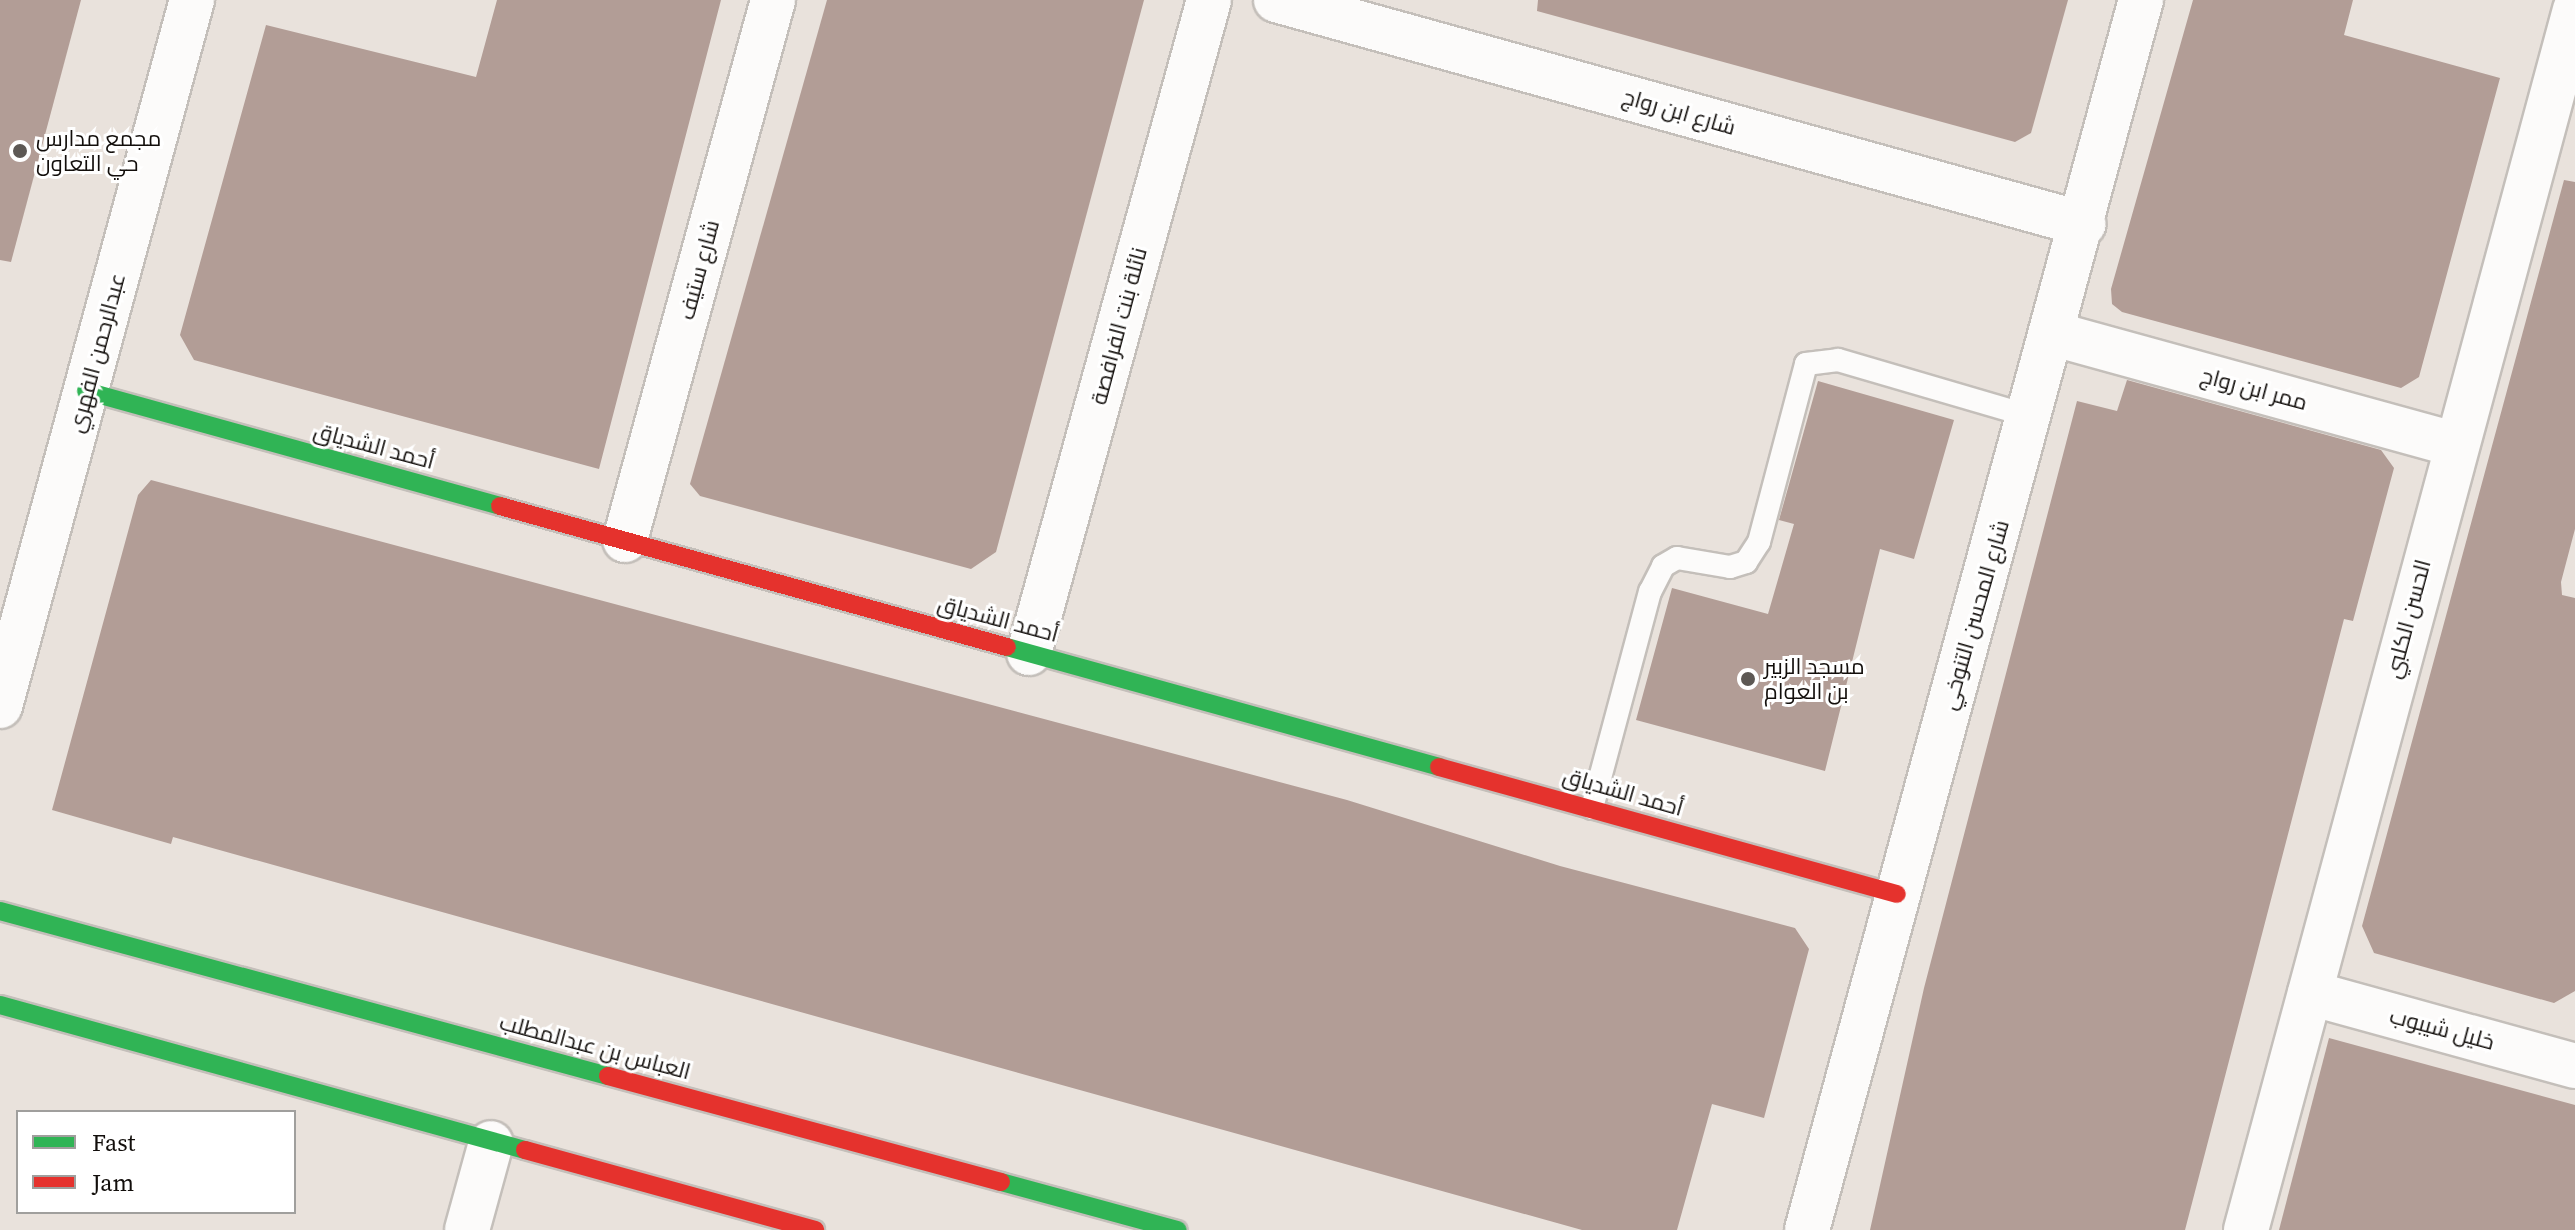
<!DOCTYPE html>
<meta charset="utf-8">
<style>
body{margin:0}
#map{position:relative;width:2575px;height:1230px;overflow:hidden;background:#e9e2dc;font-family:"Source Serif 4",Cairo,serif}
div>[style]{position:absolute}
.building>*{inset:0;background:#b29d96}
.roads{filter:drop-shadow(2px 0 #c4bfba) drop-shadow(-2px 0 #c4bfba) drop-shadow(0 2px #c4bfba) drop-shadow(0 -2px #c4bfba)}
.lane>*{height:22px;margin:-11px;padding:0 11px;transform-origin:11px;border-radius:11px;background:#fcfbfa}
.street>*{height:44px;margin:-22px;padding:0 22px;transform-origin:22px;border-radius:22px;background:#fcfbfa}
.fast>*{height:18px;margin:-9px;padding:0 9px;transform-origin:9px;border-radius:9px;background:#30b455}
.jam>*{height:18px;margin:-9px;padding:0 9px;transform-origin:9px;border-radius:9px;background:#e5322d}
.dots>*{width:22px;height:22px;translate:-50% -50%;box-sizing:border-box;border:4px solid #fff;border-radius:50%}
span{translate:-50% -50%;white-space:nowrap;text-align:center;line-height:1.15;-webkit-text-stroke:6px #fff;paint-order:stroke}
.street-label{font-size:22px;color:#120e0b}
.poi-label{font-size:22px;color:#120e0b}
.left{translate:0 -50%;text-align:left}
.legend{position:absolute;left:16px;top:1110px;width:280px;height:104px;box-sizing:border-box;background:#fff;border:2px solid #a09f9d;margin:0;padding:10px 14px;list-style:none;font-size:24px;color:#120e0b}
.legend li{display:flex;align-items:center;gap:16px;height:40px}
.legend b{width:40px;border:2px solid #a09f9d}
</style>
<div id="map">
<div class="building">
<div style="clip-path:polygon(0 0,81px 0,11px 262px,0 260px)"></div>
<div style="clip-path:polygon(497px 0,721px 0,599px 469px,194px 360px,180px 335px,266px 25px,476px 77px)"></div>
<div style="clip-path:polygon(827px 0,1144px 0,996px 552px,971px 569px,700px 496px,690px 484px)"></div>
<div style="clip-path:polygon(1538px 0,2068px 0,2031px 133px,2015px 142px,1537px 11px)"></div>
<div style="clip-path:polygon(2193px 0,2353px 0,2344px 35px,2500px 78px,2419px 377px,2401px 388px,2122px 312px,2112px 304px,2111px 289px)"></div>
<div style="clip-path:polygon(2564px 180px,2575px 182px,2575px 529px,2561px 582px,2562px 595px,2575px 598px,2575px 991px,2554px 1003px,2374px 953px,2362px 926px)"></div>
<div style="clip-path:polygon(2127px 380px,2381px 450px,2394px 468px,2353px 621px,2344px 619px,2185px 1230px,1870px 1230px,1924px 988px,2077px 401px,2117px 411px)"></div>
<div style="clip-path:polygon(1818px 381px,1954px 420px,1914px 559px,1880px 549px,1825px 771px,1636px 720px,1672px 588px,1768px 614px,1794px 524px,1779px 520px)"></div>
<div style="clip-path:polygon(151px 480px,1347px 800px,1560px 866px,1795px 928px,1809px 949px,1764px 1118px,1712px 1104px,1677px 1230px,1582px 1230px,173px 837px,171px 844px,52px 810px,138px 495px)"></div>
<div style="clip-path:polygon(2329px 1038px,2575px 1105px,2575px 1230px,2279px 1230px)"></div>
</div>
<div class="roads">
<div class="lane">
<div style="left:1592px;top:808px;width:224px;rotate:-75deg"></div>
<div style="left:1650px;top:592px;width:29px;rotate:-63deg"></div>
<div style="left:1663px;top:566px;width:16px;rotate:-30deg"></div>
<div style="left:1677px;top:558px;width:54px;rotate:9.6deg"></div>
<div style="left:1730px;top:567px;width:17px;rotate:-17deg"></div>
<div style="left:1746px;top:562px;width:24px;rotate:-57deg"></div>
<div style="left:1759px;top:542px;width:184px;rotate:-75.2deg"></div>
<div style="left:1806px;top:364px;width:32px;rotate:-7deg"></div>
<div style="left:1838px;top:360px;width:200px;rotate:16.3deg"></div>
</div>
<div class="street">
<div style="left:1276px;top:0;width:838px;rotate:15.51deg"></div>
<div style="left:2054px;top:334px;width:415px;rotate:15.4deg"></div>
<div style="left:625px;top:540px;width:560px;rotate:-74.67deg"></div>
<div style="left:1029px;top:653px;width:677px;rotate:-74.59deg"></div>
<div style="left:0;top:706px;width:732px;rotate:-74.79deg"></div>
<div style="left:2310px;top:993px;width:275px;rotate:15.4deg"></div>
<div style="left:467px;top:1230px;width:90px;rotate:-74.6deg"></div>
<div style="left:1807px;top:1230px;width:1275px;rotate:-74.81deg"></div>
<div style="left:2246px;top:1230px;width:1264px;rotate:-74.91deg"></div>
</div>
<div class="fast">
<div style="left:86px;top:391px;width:430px;rotate:15.5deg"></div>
<div style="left:1007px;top:647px;width:448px;rotate:15.5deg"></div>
<div style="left:0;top:911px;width:630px;rotate:15.18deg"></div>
<div style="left:0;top:1005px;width:545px;rotate:15.44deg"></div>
<div style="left:1001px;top:1182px;width:183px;rotate:15.2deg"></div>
</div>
<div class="jam">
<div style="left:500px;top:506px;width:526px;rotate:15.54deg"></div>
<div style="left:1439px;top:767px;width:475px;rotate:15.5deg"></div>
<div style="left:608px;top:1076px;width:407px;rotate:15.1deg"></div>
<div style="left:525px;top:1150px;width:301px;rotate:15.4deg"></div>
</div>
</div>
<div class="dots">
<div style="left:20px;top:151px;background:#5d5854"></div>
<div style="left:1748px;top:679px;background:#5d5854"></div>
</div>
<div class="street-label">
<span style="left:1679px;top:112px;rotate:16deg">شارع ابن رواج</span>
<span style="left:699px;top:270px;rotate:-75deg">شارع ستيف</span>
<span style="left:1119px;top:326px;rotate:-75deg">نائلة بنت الفرافصة</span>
<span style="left:97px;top:353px;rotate:-75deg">عبدالرحمن الفهري</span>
<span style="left:2254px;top:389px;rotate:15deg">ممر ابن رواج</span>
<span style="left:374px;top:446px;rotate:15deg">أحمد الشدياق</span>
<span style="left:1975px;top:615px;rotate:-74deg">شارع المحسن التنوخي</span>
<span style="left:998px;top:619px;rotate:15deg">أحمد الشدياق</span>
<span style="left:2408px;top:619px;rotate:-75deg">الحسن الكلبي</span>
<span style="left:1623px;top:792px;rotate:16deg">أحمد الشدياق</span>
<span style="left:2442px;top:1029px;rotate:15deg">خليل شيبوب</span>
<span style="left:595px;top:1047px;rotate:15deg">العباس بن عبدالمطلب</span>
</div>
<div class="poi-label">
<span class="left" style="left:36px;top:151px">مجمع مدارس<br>حي التعاون</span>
<span class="left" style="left:1764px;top:679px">مسجد الزبير<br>بن العوام</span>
</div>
<ul class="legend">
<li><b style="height:10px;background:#30b455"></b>Fast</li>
<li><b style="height:10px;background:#e5322d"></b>Jam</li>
</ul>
</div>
